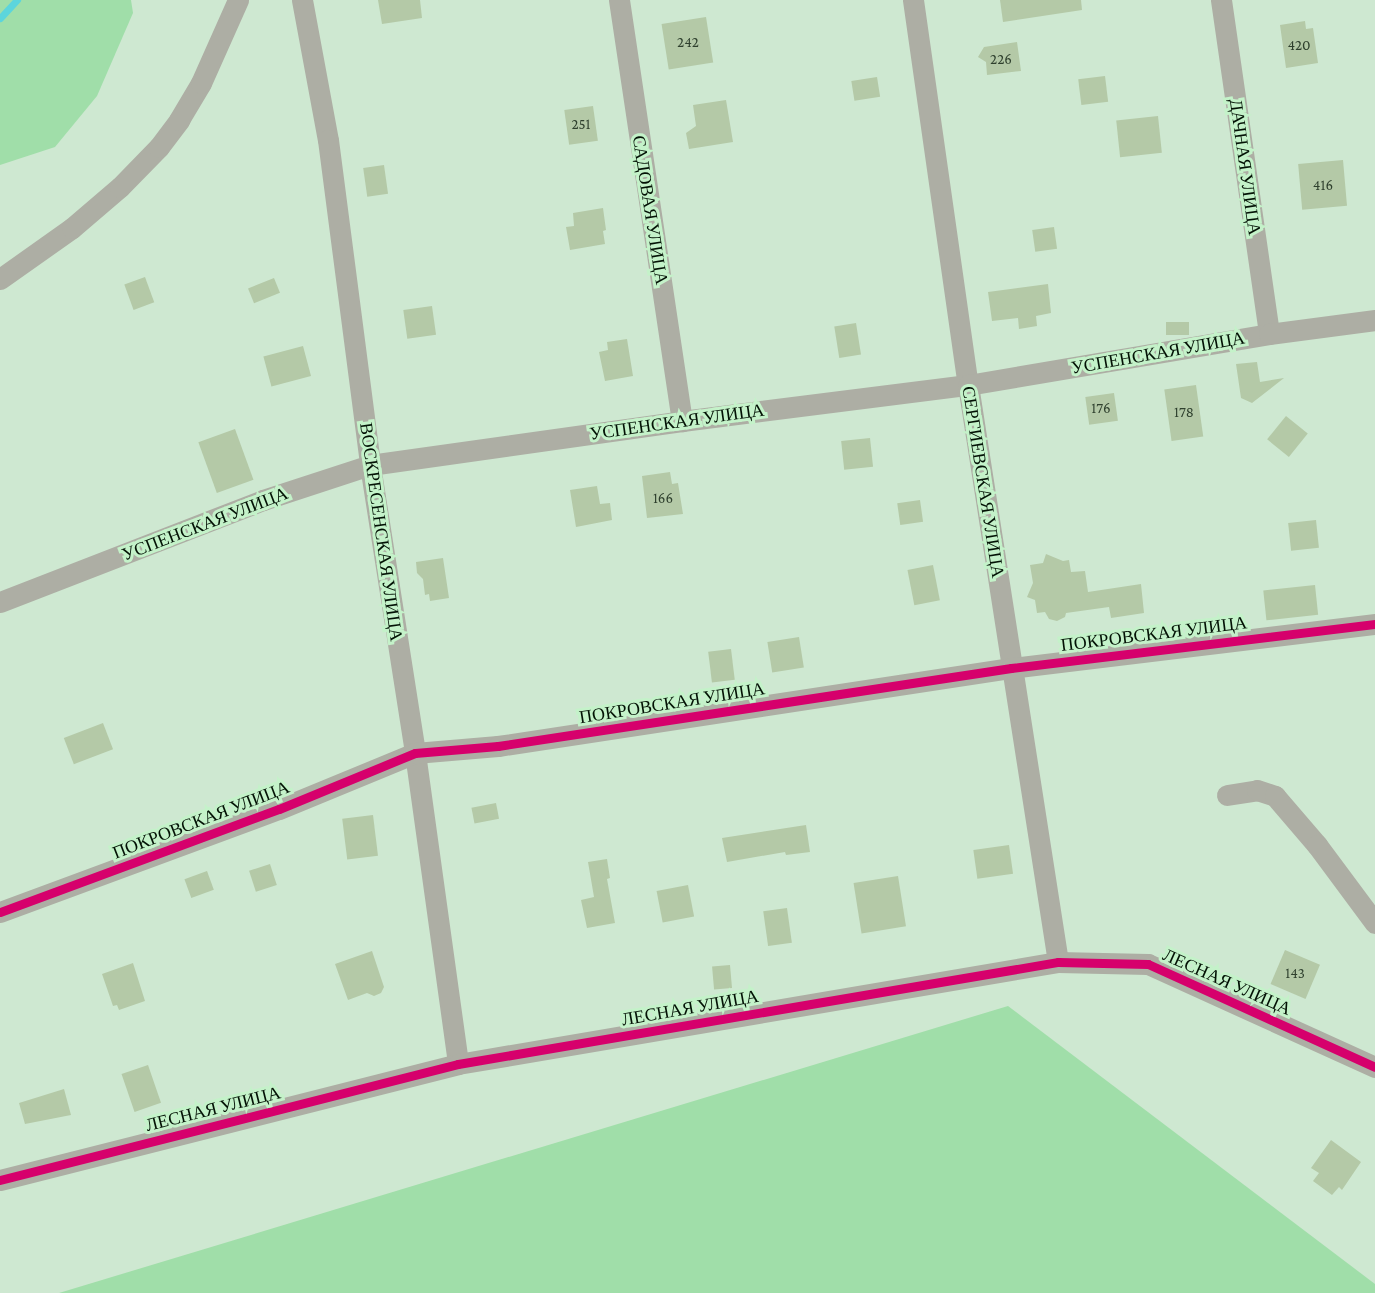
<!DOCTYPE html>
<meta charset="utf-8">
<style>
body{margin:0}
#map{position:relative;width:1375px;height:1293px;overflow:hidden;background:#cee8d1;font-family:"Crimson Pro",serif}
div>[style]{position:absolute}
.green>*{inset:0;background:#a0dea9}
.stream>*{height:7px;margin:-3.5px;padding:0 3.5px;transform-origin:3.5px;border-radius:3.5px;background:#5cd5dc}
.building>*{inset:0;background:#b4c9a7;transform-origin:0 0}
.street>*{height:21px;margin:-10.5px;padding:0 10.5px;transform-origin:10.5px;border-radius:10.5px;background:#adaea4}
.cycleway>*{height:9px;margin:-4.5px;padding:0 4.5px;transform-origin:4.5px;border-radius:4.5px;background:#d6006c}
span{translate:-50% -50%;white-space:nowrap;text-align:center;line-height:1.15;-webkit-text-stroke:6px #c4f2c9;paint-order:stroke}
.number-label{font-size:15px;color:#2f402e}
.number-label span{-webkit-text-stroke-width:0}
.street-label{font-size:18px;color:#031205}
</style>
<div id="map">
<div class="green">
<div style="clip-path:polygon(0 0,131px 0,133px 13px,97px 96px,55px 147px,0 165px)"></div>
<div style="clip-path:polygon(1008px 1006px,1375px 1284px,1375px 1293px,59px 1293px)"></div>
</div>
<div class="stream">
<div style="left:0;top:18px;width:25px;rotate:-47deg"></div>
</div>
<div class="building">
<div style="clip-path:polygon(378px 0,420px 0,422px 18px,382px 24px)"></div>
<div style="clip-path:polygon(1000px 0,1081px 0,1082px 10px,1003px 22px)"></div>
<div style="left:706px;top:17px;width:46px;height:45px;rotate:81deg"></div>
<div style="clip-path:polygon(1305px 21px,1306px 29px,1313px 28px,1318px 63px,1286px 68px,1280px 25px)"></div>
<div style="clip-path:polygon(1017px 42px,1021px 71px,987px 75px,986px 62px,978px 57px,984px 47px)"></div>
<div style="left:1105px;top:76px;width:26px;height:27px;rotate:83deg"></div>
<div style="left:877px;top:77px;width:20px;height:26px;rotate:81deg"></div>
<div style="clip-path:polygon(726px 100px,733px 142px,689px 149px,686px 133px,696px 126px,693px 105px)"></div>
<div style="left:593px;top:106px;width:35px;height:29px;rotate:82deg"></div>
<div style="left:1158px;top:116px;width:37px;height:42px;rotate:84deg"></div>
<div style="left:1343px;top:160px;width:46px;height:45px;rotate:85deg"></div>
<div style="left:384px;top:165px;width:29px;height:21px;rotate:82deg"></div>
<div style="clip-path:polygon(603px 208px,606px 230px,603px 231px,605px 244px,570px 250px,566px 227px,574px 226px,573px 213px)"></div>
<div style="left:1054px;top:227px;width:22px;height:22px;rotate:82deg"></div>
<div style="left:145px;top:277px;width:27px;height:22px;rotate:70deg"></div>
<div style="left:274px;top:278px;width:16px;height:28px;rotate:68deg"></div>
<div style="clip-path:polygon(1048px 284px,1051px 313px,1036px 316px,1037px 326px,1019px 329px,1018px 318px,992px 321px,988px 292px)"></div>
<div style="left:432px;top:306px;width:29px;height:29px;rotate:82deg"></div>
<div style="left:1189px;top:322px;width:13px;height:23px;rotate:90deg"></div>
<div style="left:856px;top:323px;width:32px;height:22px;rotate:81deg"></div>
<div style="clip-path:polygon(627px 339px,633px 376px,605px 381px,599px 352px,608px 350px,607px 342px)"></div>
<div style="left:303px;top:346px;width:31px;height:41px;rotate:75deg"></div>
<div style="clip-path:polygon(1257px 362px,1260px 382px,1284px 378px,1252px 403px,1241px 398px,1236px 364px)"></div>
<div style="left:1196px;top:385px;width:52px;height:32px;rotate:82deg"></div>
<div style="left:1114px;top:393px;width:28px;height:29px;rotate:82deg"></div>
<div style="left:1286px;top:416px;width:28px;height:30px;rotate:39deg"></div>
<div style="left:235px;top:429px;width:54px;height:39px;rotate:70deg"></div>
<div style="left:870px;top:438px;width:29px;height:29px;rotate:84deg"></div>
<div style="clip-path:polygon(670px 472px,672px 484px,678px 483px,683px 514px,647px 518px,642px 476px)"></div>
<div style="clip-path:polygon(597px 486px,600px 504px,610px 503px,612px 520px,576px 527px,570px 490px)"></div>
<div style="left:920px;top:500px;width:22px;height:23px;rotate:82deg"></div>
<div style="left:1316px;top:520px;width:28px;height:28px;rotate:84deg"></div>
<div style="clip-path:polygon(1046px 554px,1063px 561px,1069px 560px,1071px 572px,1085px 571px,1088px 592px,1141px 584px,1144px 613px,1111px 618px,1109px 607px,1066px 613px,1065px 617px,1057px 621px,1049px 619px,1045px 612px,1037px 613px,1035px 600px,1027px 597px,1033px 583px,1030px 565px,1043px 563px)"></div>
<div style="clip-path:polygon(443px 558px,449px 598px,430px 601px,429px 594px,425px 595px,423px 579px,417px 573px,416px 562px)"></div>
<div style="left:933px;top:565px;width:36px;height:26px;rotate:79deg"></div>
<div style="left:1315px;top:585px;width:30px;height:52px;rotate:84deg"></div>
<div style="left:799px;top:637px;width:31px;height:32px;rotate:81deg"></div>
<div style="left:731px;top:649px;width:31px;height:23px;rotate:83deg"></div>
<div style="left:103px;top:723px;width:28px;height:42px;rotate:69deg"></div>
<div style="left:496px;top:803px;width:16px;height:25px;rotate:79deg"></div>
<div style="left:373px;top:815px;width:41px;height:31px;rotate:83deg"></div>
<div style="clip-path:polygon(806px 825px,810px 852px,786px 855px,785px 852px,727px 862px,722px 838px)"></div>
<div style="left:1009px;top:845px;width:29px;height:36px;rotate:82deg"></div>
<div style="clip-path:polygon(607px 859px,610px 878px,607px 879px,615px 923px,587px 928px,581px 900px,594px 897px,588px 862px)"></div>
<div style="left:270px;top:864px;width:22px;height:22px;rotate:72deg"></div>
<div style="left:207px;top:871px;width:20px;height:24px;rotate:70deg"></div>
<div style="left:898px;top:876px;width:51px;height:45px;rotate:81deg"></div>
<div style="left:688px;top:885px;width:32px;height:32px;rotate:79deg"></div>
<div style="left:787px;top:908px;width:35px;height:24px;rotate:82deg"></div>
<div style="left:1285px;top:950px;width:38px;height:37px;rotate:23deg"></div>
<div style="clip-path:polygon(372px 951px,384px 987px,381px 993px,374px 996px,367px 993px,348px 1000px,335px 964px)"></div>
<div style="clip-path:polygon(133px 963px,145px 1001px,119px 1010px,117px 1005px,113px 1006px,102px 974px)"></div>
<div style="left:730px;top:965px;width:23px;height:18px;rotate:85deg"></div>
<div style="left:148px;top:1065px;width:40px;height:28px;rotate:71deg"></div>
<div style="clip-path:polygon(64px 1089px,71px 1115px,25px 1124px,19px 1103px)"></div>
<div style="clip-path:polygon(1331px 1140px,1361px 1162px,1342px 1190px,1339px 1187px,1332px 1195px,1313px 1181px,1319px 1173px,1311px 1168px)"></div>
</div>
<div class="street">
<div style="left:302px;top:0;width:142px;rotate:79.5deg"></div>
<div style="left:328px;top:140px;width:328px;rotate:82.6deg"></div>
<div style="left:370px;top:465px;width:291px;rotate:81.1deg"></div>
<div style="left:415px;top:753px;width:314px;rotate:82.1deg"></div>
<div style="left:619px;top:0;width:426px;rotate:81.5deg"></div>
<div style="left:913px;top:0;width:389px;rotate:81.9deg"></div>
<div style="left:968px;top:385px;width:584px;rotate:81.13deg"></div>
<div style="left:1221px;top:0;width:337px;rotate:81.8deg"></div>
<div style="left:0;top:279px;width:88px;rotate:-35.3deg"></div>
<div style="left:72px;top:228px;width:63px;rotate:-40.5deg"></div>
<div style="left:120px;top:187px;width:56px;rotate:-45.7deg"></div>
<div style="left:159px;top:147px;width:34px;rotate:-53deg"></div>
<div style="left:179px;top:120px;width:43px;rotate:-59.3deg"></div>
<div style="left:201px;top:83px;width:91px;rotate:-66deg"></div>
<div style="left:0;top:602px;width:282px;rotate:-21.2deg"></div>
<div style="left:263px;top:500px;width:113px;rotate:-18.1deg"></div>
<div style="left:370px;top:465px;width:315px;rotate:-8deg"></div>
<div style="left:682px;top:421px;width:288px;rotate:-7.2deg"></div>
<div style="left:968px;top:385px;width:305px;rotate:-9.6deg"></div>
<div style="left:1269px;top:334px;width:107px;rotate:-7.5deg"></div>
<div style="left:1227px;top:795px;width:30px;rotate:-9deg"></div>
<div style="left:1257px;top:790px;width:19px;rotate:18deg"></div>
<div style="left:1275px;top:796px;width:65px;rotate:49.4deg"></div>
<div style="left:1317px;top:845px;width:97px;rotate:53.4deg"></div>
<div style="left:0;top:912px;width:297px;rotate:-20.3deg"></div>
<div style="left:279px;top:809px;width:147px;rotate:-22.4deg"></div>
<div style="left:415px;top:753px;width:83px;rotate:-4.8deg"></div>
<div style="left:498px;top:746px;width:519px;rotate:-8.65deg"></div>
<div style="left:1011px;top:668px;width:367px;rotate:-6.9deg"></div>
<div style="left:0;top:1180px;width:472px;rotate:-14.2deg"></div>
<div style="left:458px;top:1064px;width:609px;rotate:-9.65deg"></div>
<div style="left:1058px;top:962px;width:90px;rotate:1.3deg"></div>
<div style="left:1148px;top:964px;width:249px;rotate:24.4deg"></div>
</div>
<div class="cycleway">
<div style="left:0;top:912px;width:297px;rotate:-20.3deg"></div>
<div style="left:279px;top:809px;width:147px;rotate:-22.4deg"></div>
<div style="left:415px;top:753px;width:83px;rotate:-4.8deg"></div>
<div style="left:498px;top:746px;width:519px;rotate:-8.65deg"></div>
<div style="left:1011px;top:668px;width:367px;rotate:-6.9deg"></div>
<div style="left:0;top:1180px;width:472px;rotate:-14.2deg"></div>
<div style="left:458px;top:1064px;width:609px;rotate:-9.65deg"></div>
<div style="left:1058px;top:962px;width:90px;rotate:1.3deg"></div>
<div style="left:1148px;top:964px;width:249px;rotate:24.4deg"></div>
</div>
<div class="number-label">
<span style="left:688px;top:43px">242</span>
<span style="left:1299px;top:46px">420</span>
<span style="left:1001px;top:60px">226</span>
<span style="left:581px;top:125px">251</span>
<span style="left:1323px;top:186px">416</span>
<span style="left:1101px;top:409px">176</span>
<span style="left:1184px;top:413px">178</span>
<span style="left:663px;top:499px">166</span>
<span style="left:1295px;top:974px">143</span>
</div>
<div class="street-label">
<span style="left:1245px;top:167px;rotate:82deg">ДАЧНАЯ УЛИЦА</span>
<span style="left:650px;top:210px;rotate:81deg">САДОВАЯ УЛИЦА</span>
<span style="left:1158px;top:353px;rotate:-10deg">УСПЕНСКАЯ УЛИЦА</span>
<span style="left:677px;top:422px;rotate:-8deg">УСПЕНСКАЯ УЛИЦА</span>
<span style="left:983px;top:482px;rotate:81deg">СЕРГИЕВСКАЯ УЛИЦА</span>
<span style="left:205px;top:524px;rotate:-21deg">УСПЕНСКАЯ УЛИЦА</span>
<span style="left:381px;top:532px;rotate:82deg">ВОСКРЕСЕНСКАЯ УЛИЦА</span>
<span style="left:1154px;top:634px;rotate:-7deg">ПОКРОВСКАЯ УЛИЦА</span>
<span style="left:672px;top:703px;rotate:-9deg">ПОКРОВСКАЯ УЛИЦА</span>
<span style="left:201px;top:820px;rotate:-21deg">ПОКРОВСКАЯ УЛИЦА</span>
<span style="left:1227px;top:982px;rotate:24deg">ЛЕСНАЯ УЛИЦА</span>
<span style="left:690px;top:1008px;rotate:-10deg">ЛЕСНАЯ УЛИЦА</span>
<span style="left:213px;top:1109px;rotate:-14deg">ЛЕСНАЯ УЛИЦА</span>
</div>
</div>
